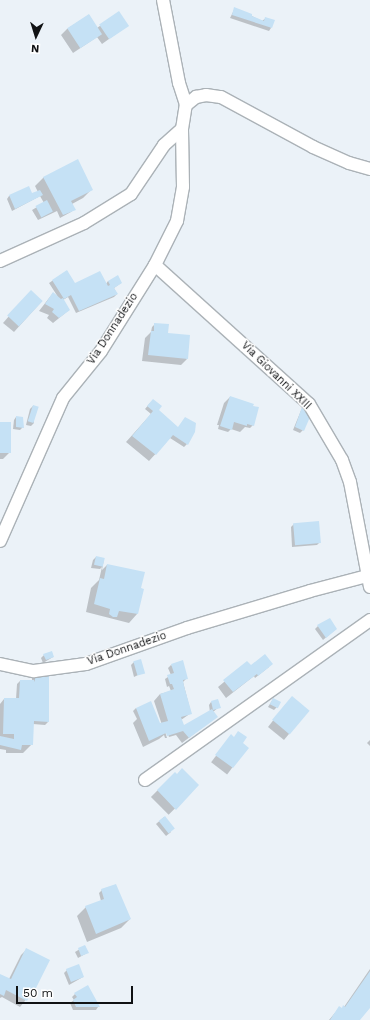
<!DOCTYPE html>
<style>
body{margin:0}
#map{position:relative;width:370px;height:1020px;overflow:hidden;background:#ebf2f8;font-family:"Work Sans",sans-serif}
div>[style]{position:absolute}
.shadow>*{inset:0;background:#0003;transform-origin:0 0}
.building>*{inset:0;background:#c5e1f5;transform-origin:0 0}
.roads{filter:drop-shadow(1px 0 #abb2b7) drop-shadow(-1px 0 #abb2b7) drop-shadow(0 1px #abb2b7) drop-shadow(0 -1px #abb2b7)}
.minor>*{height:12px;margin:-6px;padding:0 6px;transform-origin:6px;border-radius:6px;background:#fff}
span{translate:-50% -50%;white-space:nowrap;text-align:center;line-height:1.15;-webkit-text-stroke:3px #fff;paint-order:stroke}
.street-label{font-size:11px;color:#101214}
.north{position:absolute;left:16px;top:16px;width:40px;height:40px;-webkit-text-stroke:3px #fff;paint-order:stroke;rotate:184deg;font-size:11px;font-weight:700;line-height:16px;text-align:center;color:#101214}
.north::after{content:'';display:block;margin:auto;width:14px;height:18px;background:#101214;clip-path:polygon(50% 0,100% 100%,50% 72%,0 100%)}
.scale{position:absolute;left:16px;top:986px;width:117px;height:18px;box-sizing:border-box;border:2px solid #101214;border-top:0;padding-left:5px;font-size:12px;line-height:14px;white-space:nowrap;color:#101214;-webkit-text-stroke:3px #fff;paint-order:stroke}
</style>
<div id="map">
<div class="shadow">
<div style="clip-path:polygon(235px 8px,262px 21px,266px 18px,271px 28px,269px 31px,230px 18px)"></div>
<div style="clip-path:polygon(119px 12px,127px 26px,102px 44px,97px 37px,73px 53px,61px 35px,67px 29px,89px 15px,97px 28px)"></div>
<div style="clip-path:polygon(44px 177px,92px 189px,83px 198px,72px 204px,74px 209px,71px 212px,60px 218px,57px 211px,38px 220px,32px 210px,44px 203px,40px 196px,12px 211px,7px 199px,9px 196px,31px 195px,38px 192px,35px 186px)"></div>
<div style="clip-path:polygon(67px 271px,74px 284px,106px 284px,108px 281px,121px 283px,114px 288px,117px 294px,114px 297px,76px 313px,68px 297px,63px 300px,69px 310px,53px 323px,47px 318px,49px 315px,39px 311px,53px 293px,58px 297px,49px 283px)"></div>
<div style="clip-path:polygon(25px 298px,42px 301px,14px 332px,3px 323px)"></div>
<div style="clip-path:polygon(155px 324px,167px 332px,187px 359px,181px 365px,142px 361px,145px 338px,151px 332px,152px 327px)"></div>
<div style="clip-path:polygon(230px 397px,253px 425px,250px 428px,245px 427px,240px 432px,231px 429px,228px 432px,218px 429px,219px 425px,217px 425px,224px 403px)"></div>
<div style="clip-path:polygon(150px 403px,178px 428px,187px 444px,184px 447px,170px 438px,149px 461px,126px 442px,151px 414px,145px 409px)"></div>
<div style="clip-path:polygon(33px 406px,34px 423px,31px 426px,26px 425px,30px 409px)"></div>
<div style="clip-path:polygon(302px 408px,303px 430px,300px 433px,293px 430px)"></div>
<div style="clip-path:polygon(16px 417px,23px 427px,20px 430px,13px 429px,14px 420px)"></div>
<div style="clip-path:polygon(0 423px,9px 453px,3px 459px,0 459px)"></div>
<div style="clip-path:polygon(294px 524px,320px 542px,317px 545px,292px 547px,291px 527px)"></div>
<div style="clip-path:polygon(96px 557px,104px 559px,102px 570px,107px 565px,143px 590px,137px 614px,129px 623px,86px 612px,91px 588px,99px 580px,102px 567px,100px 569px,91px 568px,93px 560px)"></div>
<div style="clip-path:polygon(318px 626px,336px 629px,323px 640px,315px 629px)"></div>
<div style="clip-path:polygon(44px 655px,53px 657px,43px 663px,41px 658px)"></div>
<div style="clip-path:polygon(134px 662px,144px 672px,134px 677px,131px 665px)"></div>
<div style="clip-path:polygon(247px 663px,250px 667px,269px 667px,255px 678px,254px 676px,226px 698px,218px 687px)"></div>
<div style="clip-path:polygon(171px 665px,187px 678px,183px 682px,191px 713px,181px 720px,180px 728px,210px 712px,209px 705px,211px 702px,219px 707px,213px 712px,216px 717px,182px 743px,176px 735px,169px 737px,165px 725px,163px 725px,167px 738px,165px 738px,164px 735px,159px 739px,143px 747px,133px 723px,137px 719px,133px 711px,136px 708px,162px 725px,154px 701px,160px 694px,171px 691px,169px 686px,167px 687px,165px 679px,171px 675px,168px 668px)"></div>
<div style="clip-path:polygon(35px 673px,48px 722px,45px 725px,33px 724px,32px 744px,23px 753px,6px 753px,6px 750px,0 749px,0 704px,4px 699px,16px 699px,17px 684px,20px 681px,32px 681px,32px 676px)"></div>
<div style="clip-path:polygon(273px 699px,277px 707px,274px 710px,268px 707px)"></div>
<div style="clip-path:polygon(286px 704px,308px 711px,284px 740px,268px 727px)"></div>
<div style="left:231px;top:736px;width:20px;height:33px;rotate:37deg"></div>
<div style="clip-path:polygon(370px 740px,370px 746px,367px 743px)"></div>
<div style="left:175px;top:773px;width:25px;height:34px;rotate:45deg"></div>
<div style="clip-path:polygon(164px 817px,171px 832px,166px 836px,156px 824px)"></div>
<div style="clip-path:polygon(102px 890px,130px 919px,121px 928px,87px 942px,77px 916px,86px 907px,101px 901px,99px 893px)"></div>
<div style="clip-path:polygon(85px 946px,87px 953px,78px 958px,75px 952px)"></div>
<div style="clip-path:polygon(27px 949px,33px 991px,20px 1007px,2px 997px,0 998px,0 975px,9px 979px,21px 955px)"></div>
<div style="clip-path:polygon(370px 969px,370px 1006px,359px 1020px,329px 1020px,339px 1008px,341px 1009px,344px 1007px)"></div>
<div style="clip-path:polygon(67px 970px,83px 977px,69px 985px,64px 973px)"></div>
<div style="clip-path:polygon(75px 994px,98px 1007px,96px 1010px,73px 1010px,70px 1003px,74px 1000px,72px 997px)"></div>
</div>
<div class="building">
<div style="clip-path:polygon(234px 7px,252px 14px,252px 16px,264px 21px,265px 17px,275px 20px,272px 28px,232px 15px)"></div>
<div style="left:119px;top:11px;width:18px;height:24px;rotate:56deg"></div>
<div style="left:89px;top:14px;width:24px;height:26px;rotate:57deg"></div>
<div style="clip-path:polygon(78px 159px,93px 190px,71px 201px,76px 210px,63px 215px,43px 177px)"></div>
<div style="clip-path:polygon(29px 186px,32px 193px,40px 190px,43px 195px,15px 209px,9px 195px)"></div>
<div style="left:47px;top:200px;width:13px;height:13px;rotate:63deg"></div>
<div style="clip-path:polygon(67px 270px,75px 283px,100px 271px,108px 286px,110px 285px,108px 281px,118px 275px,122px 283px,114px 288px,118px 294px,79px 311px,71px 295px,64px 299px,52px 280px)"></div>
<div style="left:31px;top:290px;width:16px;height:35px;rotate:43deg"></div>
<div style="clip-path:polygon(53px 292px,61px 299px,63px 298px,70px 310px,59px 318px,52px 312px,54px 309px,45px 304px)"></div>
<div style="clip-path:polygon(154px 323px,169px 324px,168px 333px,190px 335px,188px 359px,148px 355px,151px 331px,154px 331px)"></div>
<div style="clip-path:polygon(230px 396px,254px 404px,253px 406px,259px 407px,254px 426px,247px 424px,247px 426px,234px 422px,232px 430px,220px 426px)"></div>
<div style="clip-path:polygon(153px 399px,162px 406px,159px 410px,178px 427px,185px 417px,196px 423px,195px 432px,188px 445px,173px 435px,156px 455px,132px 436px,153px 411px,147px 406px)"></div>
<div style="left:33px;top:405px;width:6px;height:17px;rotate:18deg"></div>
<div style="clip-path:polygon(302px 407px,310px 417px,304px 431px,295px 427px)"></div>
<div style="clip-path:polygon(16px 416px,23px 417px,24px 428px,16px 427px)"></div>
<div style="left:0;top:422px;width:11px;height:31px"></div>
<div style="left:319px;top:521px;width:22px;height:26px;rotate:85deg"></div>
<div style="left:96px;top:556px;width:9px;height:9px;rotate:13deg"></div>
<div style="clip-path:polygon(107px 564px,145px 572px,141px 588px,144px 589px,138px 614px,119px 611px,117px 617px,113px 617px,109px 614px,110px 609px,94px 604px,100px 578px,104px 579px)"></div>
<div style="clip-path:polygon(330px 618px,337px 629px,326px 638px,317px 625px)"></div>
<div style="clip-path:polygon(52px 651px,54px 657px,46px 660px,43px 654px)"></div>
<div style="clip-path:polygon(265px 654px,273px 664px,258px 676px,257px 674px,233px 692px,223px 680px,247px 661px,251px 665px)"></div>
<div style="left:141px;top:659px;width:15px;height:8px;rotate:74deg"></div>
<div style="clip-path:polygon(183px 660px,188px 679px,183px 680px,184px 686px,192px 714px,181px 717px,184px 725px,212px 709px,218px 717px,189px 738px,183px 731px,167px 736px,166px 733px,149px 741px,136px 708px,151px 701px,160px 723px,168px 721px,160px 694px,174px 689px,172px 684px,170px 684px,167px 675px,174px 673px,171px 664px)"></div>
<div style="clip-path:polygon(35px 672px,49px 672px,49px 722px,34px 721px,33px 745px,22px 745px,21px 750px,0 745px,0 736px,14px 739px,14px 734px,3px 734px,4px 698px,19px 698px,20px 680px,34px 680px,35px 682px)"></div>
<div style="left:292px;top:696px;width:23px;height:31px;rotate:40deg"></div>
<div style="left:273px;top:698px;width:9px;height:7px;rotate:27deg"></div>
<div style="clip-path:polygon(218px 699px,221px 708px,213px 710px,211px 701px)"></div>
<div style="clip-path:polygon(238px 731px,247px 737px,243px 743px,249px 748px,233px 768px,215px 755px,231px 734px,234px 737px)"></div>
<div style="clip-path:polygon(182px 768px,199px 785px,176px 810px,157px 790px,175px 772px,177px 774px)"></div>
<div style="left:165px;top:816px;width:16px;height:8px;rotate:52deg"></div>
<div style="clip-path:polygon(116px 884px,131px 919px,96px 934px,85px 906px,104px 899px,101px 889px)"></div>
<div style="clip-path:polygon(85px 945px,89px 953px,81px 956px,78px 948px)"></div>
<div style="clip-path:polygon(26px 948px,50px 960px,34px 992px,32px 991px,27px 1001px,6px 990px,4px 996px,0 994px,0 974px,11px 979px)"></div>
<div style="left:79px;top:964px;width:14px;height:14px;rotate:69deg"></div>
<div style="clip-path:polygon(370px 971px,370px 1008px,360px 1020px,330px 1020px,339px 1006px,342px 1008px,343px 1005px,345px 1007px)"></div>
<div style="clip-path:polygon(88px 985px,100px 1007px,76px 1007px,73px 1000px,77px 997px,74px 993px)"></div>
</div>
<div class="roads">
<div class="minor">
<div style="left:163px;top:0;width:85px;rotate:79.1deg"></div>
<div style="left:179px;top:83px;width:23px;rotate:72deg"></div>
<div style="left:0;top:261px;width:92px;rotate:-24.3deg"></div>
<div style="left:84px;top:223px;width:55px;rotate:-31.7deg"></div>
<div style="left:131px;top:194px;width:59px;rotate:-56deg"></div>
<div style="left:164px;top:145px;width:24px;rotate:-42deg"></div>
<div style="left:155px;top:265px;width:207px;rotate:42.1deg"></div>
<div style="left:309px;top:404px;width:65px;rotate:59.5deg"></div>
<div style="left:342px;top:460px;width:23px;rotate:70deg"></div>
<div style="left:350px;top:482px;width:107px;rotate:79.2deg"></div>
<div style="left:0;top:541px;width:156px;rotate:-66.2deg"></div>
<div style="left:63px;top:398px;width:60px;rotate:-51deg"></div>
<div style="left:101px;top:351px;width:102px;rotate:-57.9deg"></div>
<div style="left:155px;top:265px;width:49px;rotate:-63.4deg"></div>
<div style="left:177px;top:221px;width:35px;rotate:-80deg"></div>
<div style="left:183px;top:187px;width:58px;rotate:-91deg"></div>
<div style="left:182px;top:129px;width:24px;rotate:-81deg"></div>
<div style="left:186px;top:105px;width:13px;rotate:-39deg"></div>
<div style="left:196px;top:97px;width:10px;rotate:-11deg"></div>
<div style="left:206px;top:95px;width:15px;rotate:8deg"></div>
<div style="left:221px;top:97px;width:105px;rotate:28.5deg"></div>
<div style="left:313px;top:147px;width:39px;rotate:24deg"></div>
<div style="left:349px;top:163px;width:22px;rotate:16deg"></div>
<div style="left:0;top:664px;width:35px;rotate:12deg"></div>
<div style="left:34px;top:671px;width:52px;rotate:-7.7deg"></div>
<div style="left:86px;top:664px;width:107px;rotate:-19.6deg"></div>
<div style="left:187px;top:628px;width:128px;rotate:-16.7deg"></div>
<div style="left:310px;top:591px;width:59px;rotate:-14.7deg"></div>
<div style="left:145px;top:780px;width:276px;rotate:-35.4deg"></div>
</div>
</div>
<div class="street-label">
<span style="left:113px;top:329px;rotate:-57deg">Via Donnadezio</span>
<span style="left:276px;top:376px;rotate:44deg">Via Giovanni XXIII</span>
<span style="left:127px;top:649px;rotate:-19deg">Via Donnadezio</span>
</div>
<div class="north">N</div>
<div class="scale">50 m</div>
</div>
